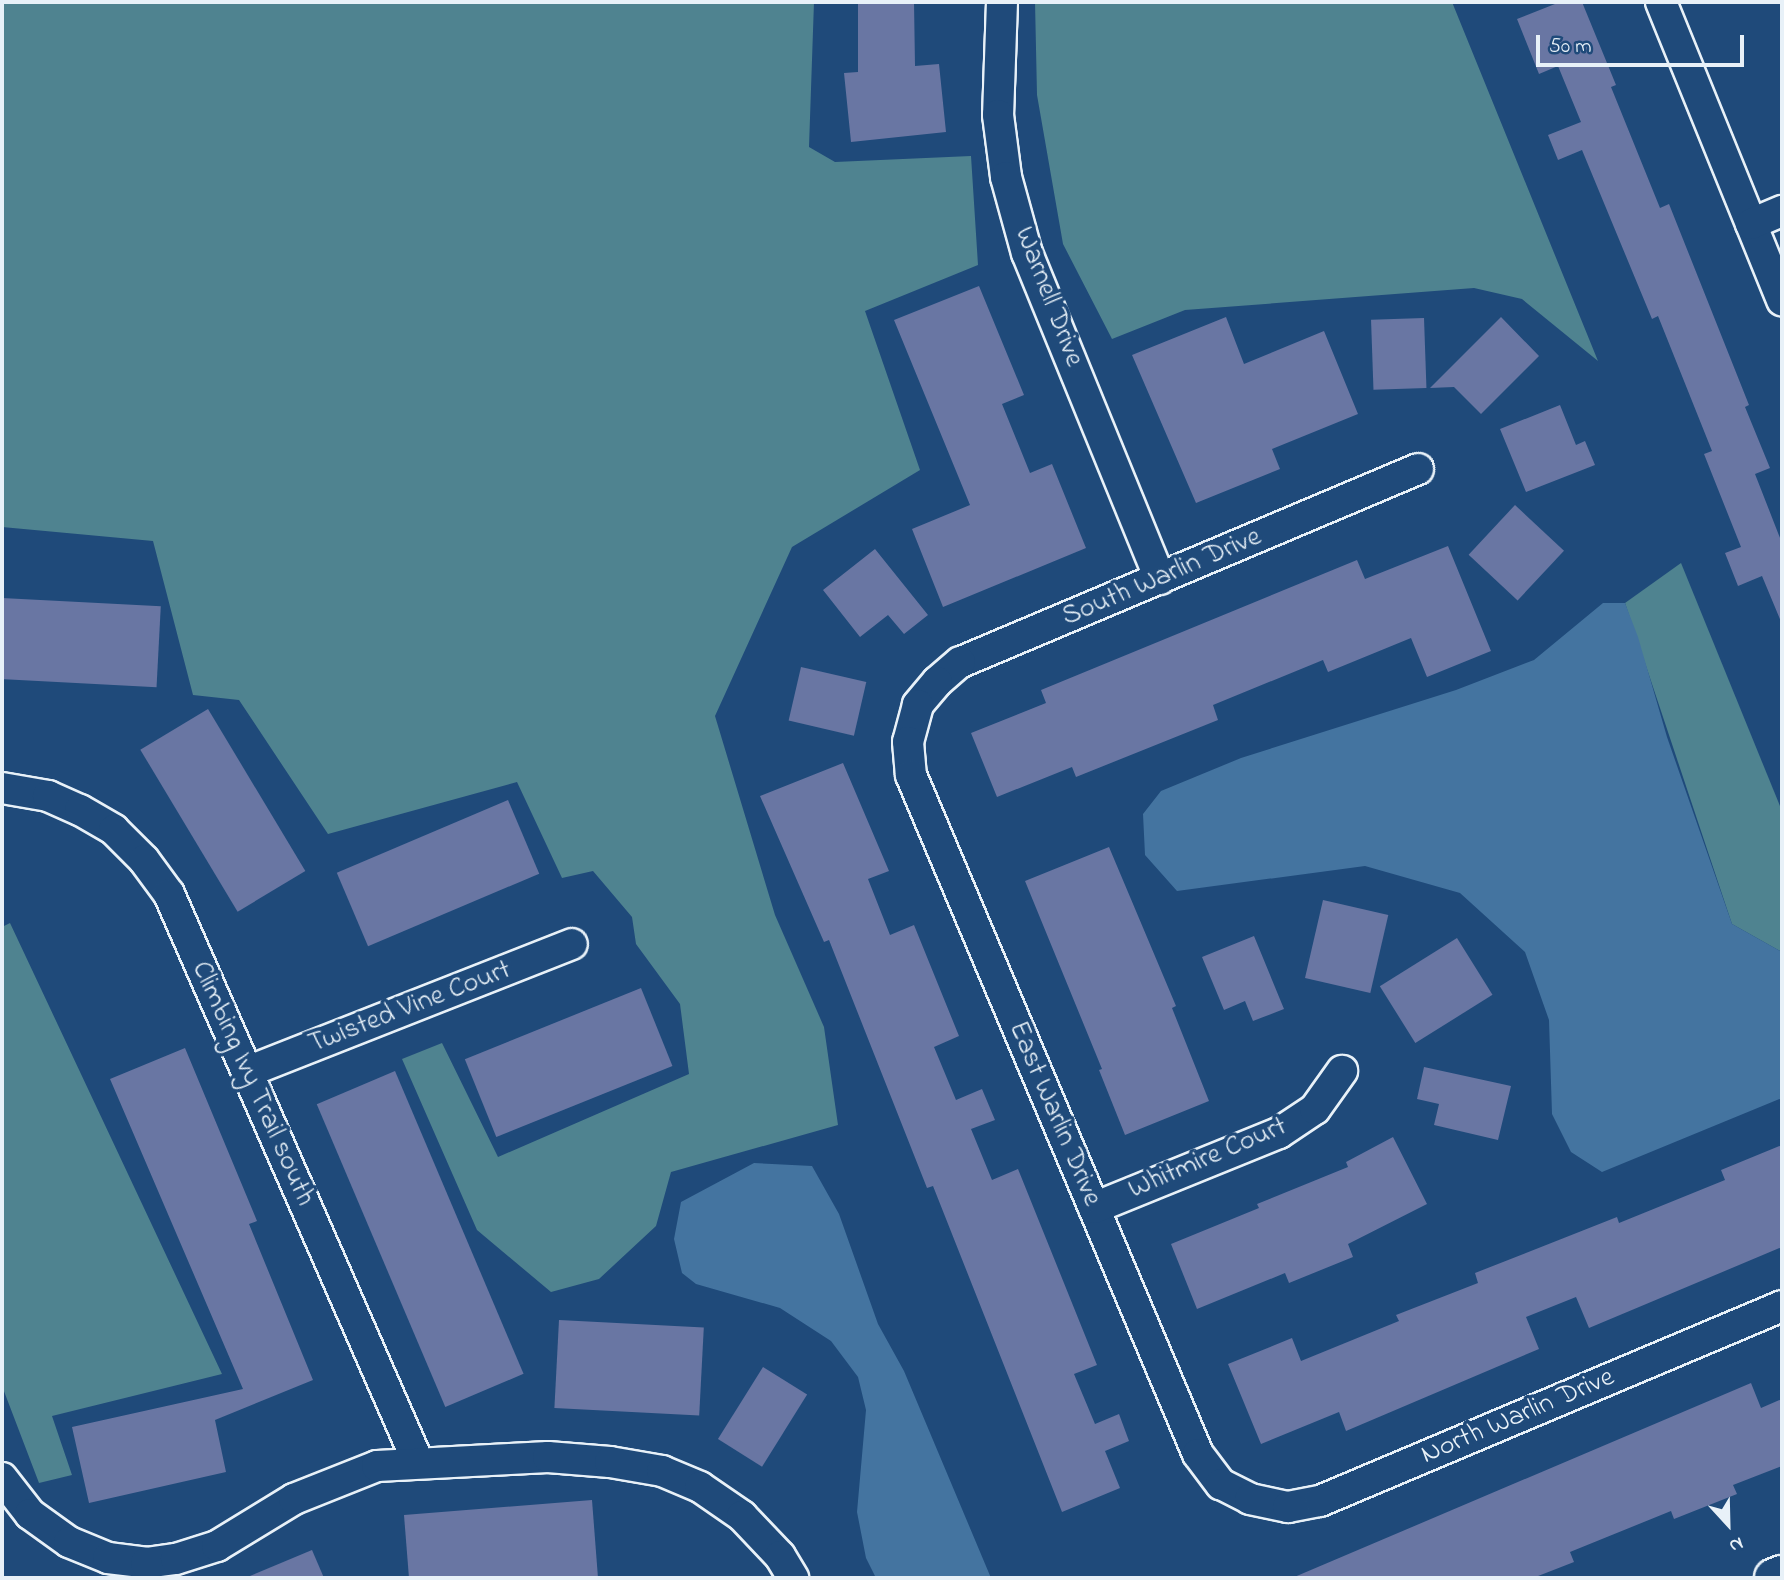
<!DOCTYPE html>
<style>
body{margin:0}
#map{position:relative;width:1784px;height:1580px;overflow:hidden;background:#1f4a7a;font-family:"Indie Flower",sans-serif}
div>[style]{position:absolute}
.green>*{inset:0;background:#4f8390}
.water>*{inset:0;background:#4474a0}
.building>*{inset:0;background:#6976a3;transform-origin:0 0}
.roads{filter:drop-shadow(2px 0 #e8f1f8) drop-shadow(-2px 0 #e8f1f8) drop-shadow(0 2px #e8f1f8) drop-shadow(0 -2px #e8f1f8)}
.minor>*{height:30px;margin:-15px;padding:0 15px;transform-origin:15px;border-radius:15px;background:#1f4a7a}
.tertiary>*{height:38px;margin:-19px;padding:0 19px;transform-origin:19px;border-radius:19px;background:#1f4a7a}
span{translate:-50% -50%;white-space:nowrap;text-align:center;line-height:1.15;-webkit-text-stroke:7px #1f4a7a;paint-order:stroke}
.street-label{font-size:28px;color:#e8f1f8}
.frame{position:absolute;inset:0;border:4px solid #e8f1f8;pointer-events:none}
.north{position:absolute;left:1693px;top:1489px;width:70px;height:70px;-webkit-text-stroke:5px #1f4a7a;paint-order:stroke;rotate:158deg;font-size:19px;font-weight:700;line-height:28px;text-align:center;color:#e8f1f8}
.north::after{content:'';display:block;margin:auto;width:24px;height:32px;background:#e8f1f8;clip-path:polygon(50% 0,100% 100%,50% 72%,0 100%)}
.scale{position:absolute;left:1536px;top:35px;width:208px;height:32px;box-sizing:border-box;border:4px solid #e8f1f8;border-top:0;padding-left:9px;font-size:21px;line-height:24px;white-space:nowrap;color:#e8f1f8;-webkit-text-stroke:5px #1f4a7a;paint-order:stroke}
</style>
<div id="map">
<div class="green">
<div style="clip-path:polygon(2px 2px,814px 2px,809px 147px,835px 162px,971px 156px,978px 265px,865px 311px,920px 470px,792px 547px,715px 716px,775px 915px,824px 1027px,838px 1125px,671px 1172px,656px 1226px,599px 1279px,551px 1292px,477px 1230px,402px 1059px,442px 1043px,498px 1157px,689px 1074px,680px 1004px,636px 944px,632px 917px,593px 871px,562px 878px,517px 782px,328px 834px,239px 700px,193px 695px,153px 541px,2px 527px)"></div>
<div style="clip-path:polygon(1035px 2px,1452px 2px,1598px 361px,1522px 299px,1474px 288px,1185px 310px,1112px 339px,1063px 244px,1037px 95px)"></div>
<div style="clip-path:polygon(1681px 563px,1782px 811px,1782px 952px,1732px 924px,1625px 603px)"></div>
<div style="clip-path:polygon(10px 923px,222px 1374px,52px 1416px,72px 1475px,39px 1483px,2px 1386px,2px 927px)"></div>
</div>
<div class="water">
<div style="clip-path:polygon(1603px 603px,1625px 603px,1638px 637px,1667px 737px,1732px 924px,1782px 952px,1782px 1098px,1602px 1172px,1571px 1152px,1552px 1114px,1549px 1020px,1525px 952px,1460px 893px,1365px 866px,1177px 891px,1145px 855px,1143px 814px,1161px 791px,1241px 758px,1456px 690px,1534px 660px)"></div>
<div style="clip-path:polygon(754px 1163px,812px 1166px,839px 1214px,878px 1324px,904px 1371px,991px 1578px,876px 1578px,866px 1558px,857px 1512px,866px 1410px,858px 1377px,831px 1341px,780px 1308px,696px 1284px,682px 1273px,674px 1239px,681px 1202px)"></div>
</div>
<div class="building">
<div style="clip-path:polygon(858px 2px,914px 2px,915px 66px,939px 64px,946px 132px,851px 142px,844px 73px,858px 72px)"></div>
<div style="clip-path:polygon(1560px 2px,1582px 2px,1616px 85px,1611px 87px,1660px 208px,1669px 204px,1749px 405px,1745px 407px,1770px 468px,1755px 474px,1782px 543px,1782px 624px,1762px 576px,1738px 586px,1725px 553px,1741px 547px,1704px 454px,1712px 451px,1658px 316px,1652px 319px,1582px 150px,1558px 160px,1548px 135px,1581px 122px,1558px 66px,1539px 74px,1517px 19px)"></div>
<div style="clip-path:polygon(979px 286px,1024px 395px,1002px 404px,1030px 473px,1052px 464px,1086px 548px,943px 607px,912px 529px,970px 505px,894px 320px)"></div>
<div style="clip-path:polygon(1226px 317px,1244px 364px,1324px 331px,1358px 414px,1272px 449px,1280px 469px,1196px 503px,1132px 355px)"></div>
<div style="clip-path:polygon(1501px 317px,1539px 356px,1481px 414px,1454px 387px,1430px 388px)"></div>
<div style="left:1424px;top:318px;width:70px;height:53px;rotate:88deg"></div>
<div style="clip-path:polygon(1560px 405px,1576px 445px,1585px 441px,1595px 465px,1526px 492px,1500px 429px)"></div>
<div style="left:1515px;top:505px;width:67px;height:68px;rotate:43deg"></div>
<div style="clip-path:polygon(1448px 546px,1491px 651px,1427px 677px,1411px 638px,1328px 672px,1323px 660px,1213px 705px,1218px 720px,1076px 777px,1072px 767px,997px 797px,971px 733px,1046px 703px,1041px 690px,1357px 560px,1365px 579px)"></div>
<div style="clip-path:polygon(875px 549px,928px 615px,904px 634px,888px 615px,860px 637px,823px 590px)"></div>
<div style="left:2px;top:598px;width:159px;height:81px;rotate:3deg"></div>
<div style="left:801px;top:667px;width:67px;height:55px;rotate:13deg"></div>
<div style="left:208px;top:709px;width:189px;height:79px;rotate:59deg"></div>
<div style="clip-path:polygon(843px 763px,889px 871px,868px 879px,890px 935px,914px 925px,959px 1036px,934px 1047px,956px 1100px,982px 1089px,995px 1120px,971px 1129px,992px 1180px,1018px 1169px,1097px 1365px,1074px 1374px,1095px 1424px,1119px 1414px,1129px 1441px,1105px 1451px,1120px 1488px,1062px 1512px,933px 1186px,927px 1188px,829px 940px,824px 942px,760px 796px)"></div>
<div style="left:508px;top:800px;width:80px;height:186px;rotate:67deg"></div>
<div style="clip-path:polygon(1109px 847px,1176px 1006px,1172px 1008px,1209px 1101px,1125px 1135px,1099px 1070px,1102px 1069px,1025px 881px)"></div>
<div style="left:1323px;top:900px;width:67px;height:80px;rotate:13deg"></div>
<div style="clip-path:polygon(1254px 936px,1284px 1009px,1253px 1021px,1245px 1001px,1224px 1010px,1202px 957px)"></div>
<div style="left:1457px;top:938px;width:67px;height:91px;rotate:58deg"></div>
<div style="left:641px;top:988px;width:84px;height:190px;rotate:68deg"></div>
<div style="clip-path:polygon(185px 1048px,257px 1221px,249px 1224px,313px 1380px,215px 1420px,226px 1472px,89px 1503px,72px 1427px,243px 1389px,110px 1079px)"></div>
<div style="clip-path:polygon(1424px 1067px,1511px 1086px,1498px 1140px,1434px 1125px,1439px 1104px,1417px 1099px)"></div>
<div style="left:395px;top:1071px;width:329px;height:85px;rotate:67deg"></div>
<div style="clip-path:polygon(1393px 1137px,1427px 1204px,1348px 1244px,1353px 1257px,1289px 1283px,1285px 1273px,1197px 1309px,1171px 1244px,1259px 1208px,1257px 1204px,1348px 1167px,1346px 1162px)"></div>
<div style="clip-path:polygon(1782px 1145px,1782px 1247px,1589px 1328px,1576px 1297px,1526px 1317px,1539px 1349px,1346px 1431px,1339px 1412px,1261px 1444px,1228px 1364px,1292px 1338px,1301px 1361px,1399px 1321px,1396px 1315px,1478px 1283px,1475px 1273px,1617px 1217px,1619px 1223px,1725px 1180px,1721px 1170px)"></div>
<div style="left:559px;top:1320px;width:145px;height:88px;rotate:3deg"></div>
<div style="left:763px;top:1367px;width:52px;height:85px;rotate:32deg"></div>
<div style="clip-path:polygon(1751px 1383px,1761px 1408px,1782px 1399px,1782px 1466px,1733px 1485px,1737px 1494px,1674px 1519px,1671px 1511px,1570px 1552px,1574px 1562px,1533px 1578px,1292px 1578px)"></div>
<div style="clip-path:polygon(592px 1500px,598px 1578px,409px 1578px,404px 1515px)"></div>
<div style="clip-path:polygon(312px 1550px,324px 1578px,245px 1578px)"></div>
</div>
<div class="roads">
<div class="minor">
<div style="left:1002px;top:2px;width:113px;rotate:92deg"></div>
<div style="left:998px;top:115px;width:63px;rotate:82.6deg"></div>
<div style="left:1006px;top:177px;width:79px;rotate:74.6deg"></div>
<div style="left:1027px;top:253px;width:352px;rotate:67.8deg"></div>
<div style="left:1661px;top:2px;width:322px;rotate:67.9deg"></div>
<div style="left:1751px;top:224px;width:34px;rotate:-23deg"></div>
<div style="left:1418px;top:469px;width:497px;rotate:157.1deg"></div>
<div style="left:960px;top:662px;width:30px;rotate:139deg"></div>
<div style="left:937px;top:682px;width:30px;rotate:130deg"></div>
<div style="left:918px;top:705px;width:38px;rotate:105deg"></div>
<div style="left:908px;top:742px;width:33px;rotate:85deg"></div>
<div style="left:911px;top:775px;width:737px;rotate:67.09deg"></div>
<div style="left:1198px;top:1454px;width:38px;rotate:53deg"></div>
<div style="left:1221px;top:1484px;width:33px;rotate:27deg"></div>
<div style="left:1250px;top:1499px;width:39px;rotate:12deg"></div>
<div style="left:1288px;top:1507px;width:33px;rotate:-11deg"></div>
<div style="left:1320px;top:1501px;width:501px;rotate:-22.88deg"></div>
<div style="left:2px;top:788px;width:47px;rotate:9.9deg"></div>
<div style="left:48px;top:796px;width:35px;rotate:24deg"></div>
<div style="left:80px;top:810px;width:39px;rotate:30deg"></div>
<div style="left:114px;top:830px;width:42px;rotate:45deg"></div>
<div style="left:144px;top:860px;width:42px;rotate:53.7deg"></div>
<div style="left:169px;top:894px;width:620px;rotate:66.33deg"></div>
<div style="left:247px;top:1072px;width:349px;rotate:-21.5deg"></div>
<div style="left:1094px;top:1208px;width:200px;rotate:-22.1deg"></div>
<div style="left:1279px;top:1133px;width:43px;rotate:-33.7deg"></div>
<div style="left:1315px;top:1109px;width:47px;rotate:-54.6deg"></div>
<div style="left:2px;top:1478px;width:46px;rotate:52.1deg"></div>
<div style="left:30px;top:1514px;width:48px;rotate:35.7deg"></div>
<div style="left:69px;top:1542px;width:42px;rotate:22.3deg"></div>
<div style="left:108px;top:1558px;width:38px;rotate:7deg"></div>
<div style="left:146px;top:1563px;width:30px;rotate:-8deg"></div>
<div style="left:176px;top:1559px;width:43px;rotate:-17.6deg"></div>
<div style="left:217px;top:1546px;width:90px;rotate:-31.4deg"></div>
<div style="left:294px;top:1499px;width:89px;rotate:-21.7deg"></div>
<div style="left:377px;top:1466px;width:171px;rotate:-3deg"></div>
<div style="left:548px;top:1457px;width:62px;rotate:4.6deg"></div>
<div style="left:610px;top:1462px;width:53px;rotate:9.8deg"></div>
<div style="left:662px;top:1471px;width:41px;rotate:22.8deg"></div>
<div style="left:700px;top:1487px;width:51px;rotate:34.6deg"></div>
<div style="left:742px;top:1516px;width:55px;rotate:46.5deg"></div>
<div style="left:780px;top:1556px;width:26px;rotate:59deg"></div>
</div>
<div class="tertiary">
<div style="left:1774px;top:1578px;width:9px;rotate:-21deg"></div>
</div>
</div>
<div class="street-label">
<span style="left:1048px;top:297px;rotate:69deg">Warnell Drive</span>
<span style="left:1162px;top:578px;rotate:-23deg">South Warlin Drive</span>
<span style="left:410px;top:1008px;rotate:-21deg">Twisted Vine Court</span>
<span style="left:252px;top:1084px;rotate:66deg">Climbing Ivy Trail south</span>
<span style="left:1054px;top:1114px;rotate:67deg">East Warlin Drive</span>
<span style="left:1208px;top:1159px;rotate:-23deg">Whitmire Court</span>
<span style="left:1518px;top:1417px;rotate:-23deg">North Warlin Drive</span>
</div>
<div class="frame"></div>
<div class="north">N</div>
<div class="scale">50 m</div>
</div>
